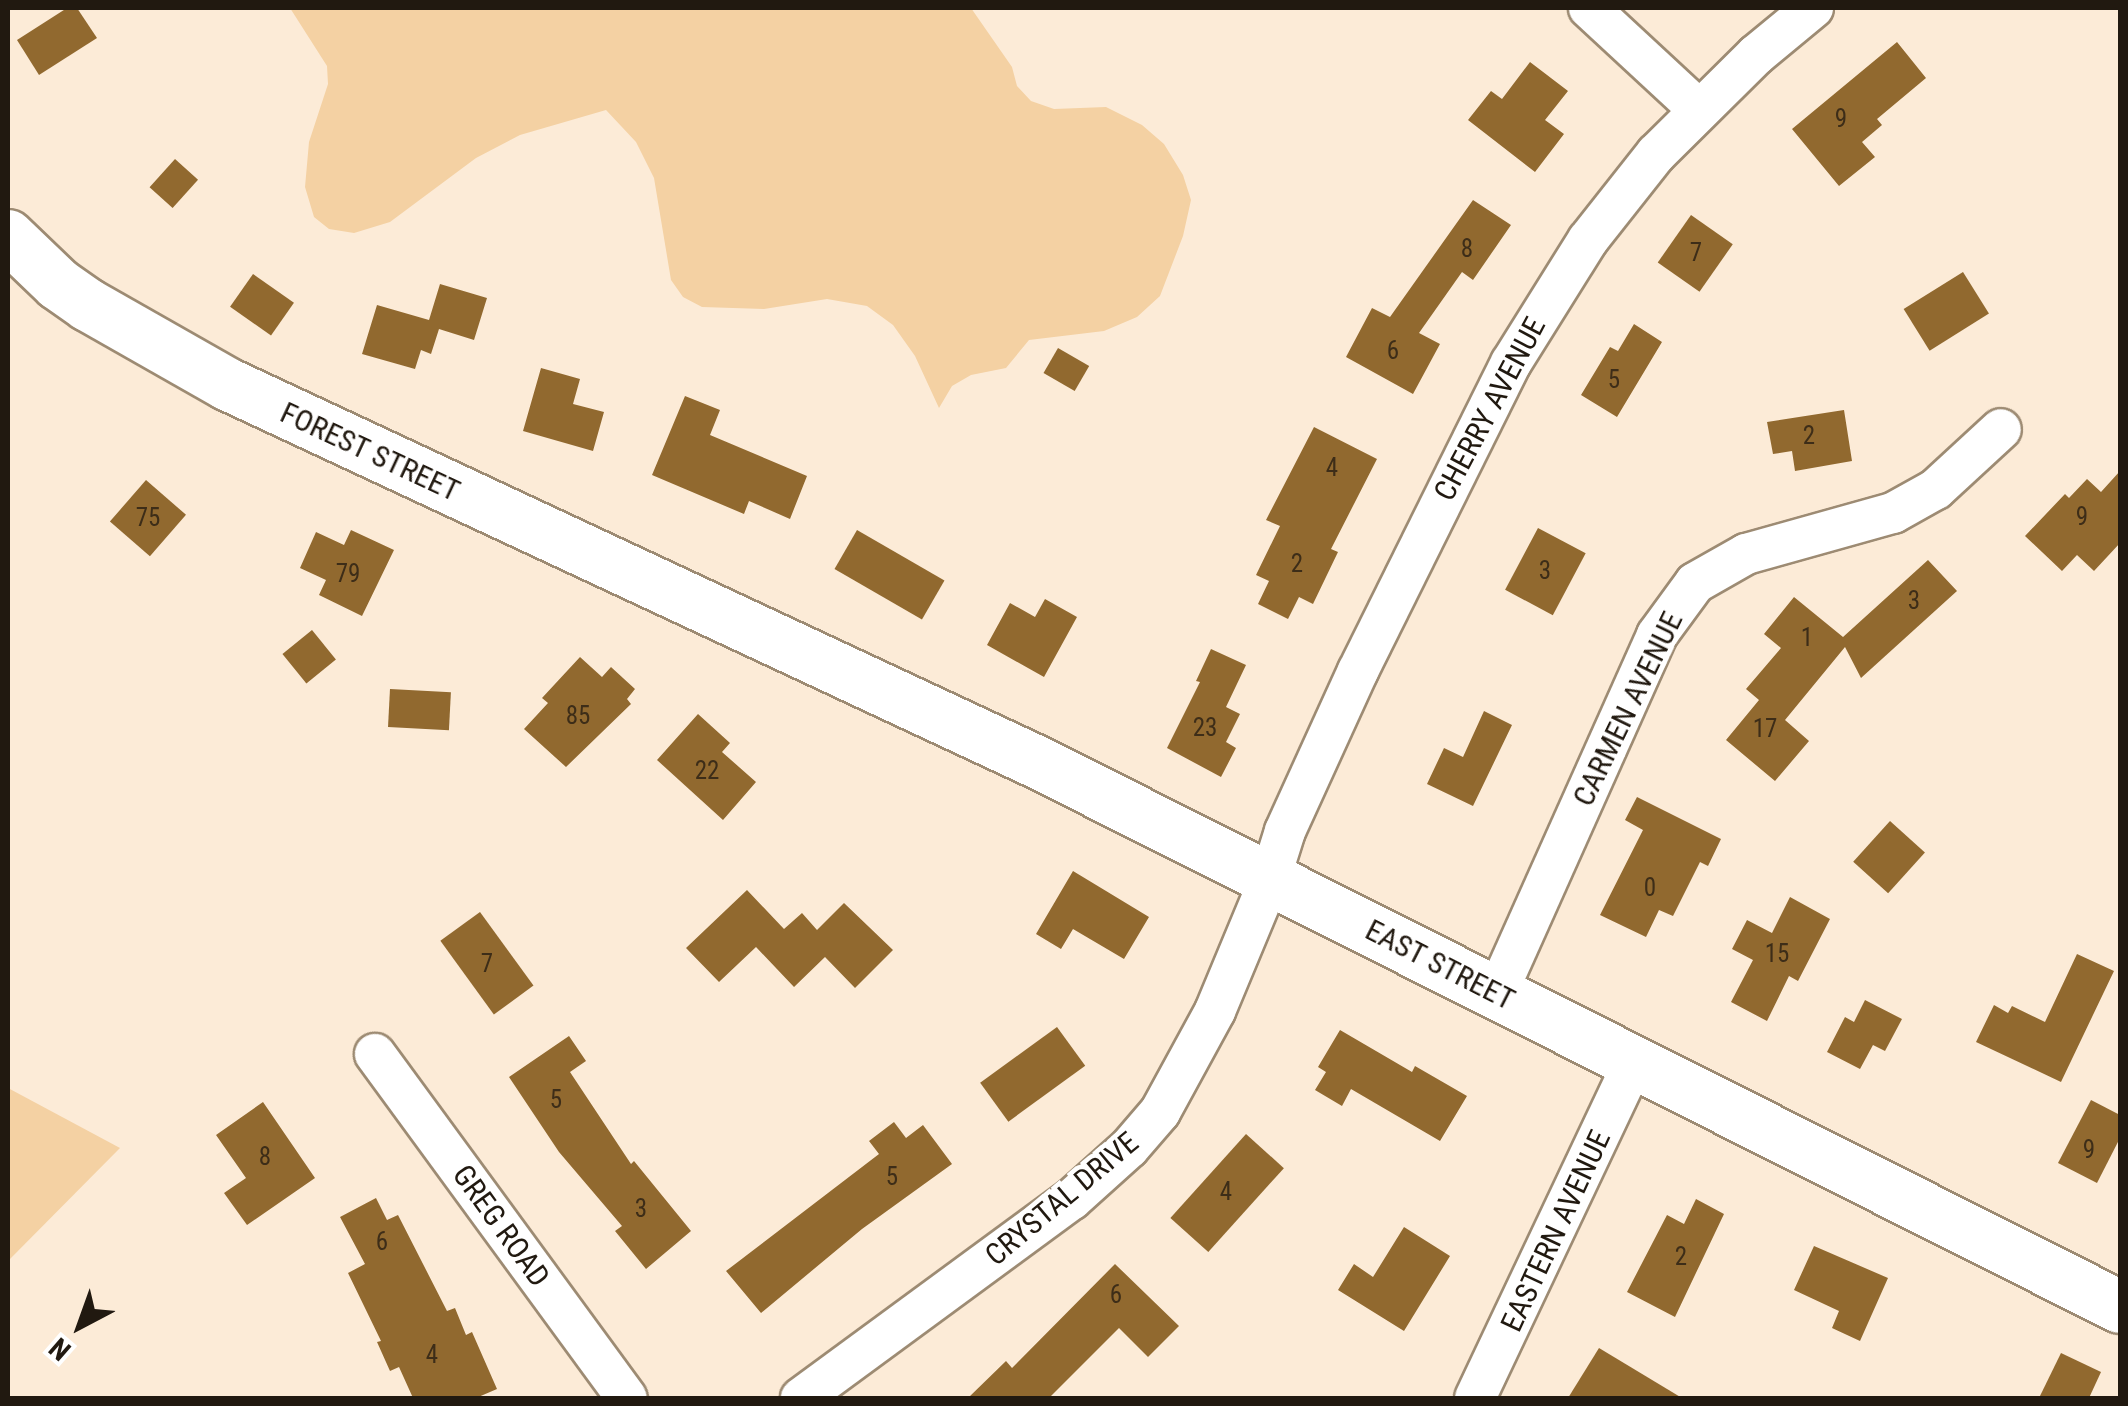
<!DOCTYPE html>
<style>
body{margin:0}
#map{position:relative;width:2128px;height:1406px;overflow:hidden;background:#fcebd7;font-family:"Roboto Condensed",sans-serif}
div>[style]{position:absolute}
.green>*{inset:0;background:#f4d1a3}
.building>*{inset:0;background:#91692f;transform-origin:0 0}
.roads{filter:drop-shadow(2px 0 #9d8b73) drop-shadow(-2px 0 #9d8b73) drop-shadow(0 2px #9d8b73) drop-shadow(0 -2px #9d8b73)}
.minor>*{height:40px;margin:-20px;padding:0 20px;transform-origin:20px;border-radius:20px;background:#fff}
.major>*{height:52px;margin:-26px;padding:0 26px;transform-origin:26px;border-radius:26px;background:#fff}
span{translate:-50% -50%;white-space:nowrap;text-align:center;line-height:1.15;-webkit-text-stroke:9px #fff;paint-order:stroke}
.number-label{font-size:25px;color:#3d2d18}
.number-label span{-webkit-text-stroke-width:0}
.street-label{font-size:30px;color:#211910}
.frame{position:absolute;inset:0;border:10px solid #211910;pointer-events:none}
.north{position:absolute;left:30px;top:1276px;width:100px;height:100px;-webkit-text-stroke:8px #fff;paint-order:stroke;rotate:221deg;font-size:28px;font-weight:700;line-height:40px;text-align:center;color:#211910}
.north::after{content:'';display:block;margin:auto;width:35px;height:45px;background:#211910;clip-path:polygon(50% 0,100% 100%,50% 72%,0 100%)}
</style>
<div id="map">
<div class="green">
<div style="clip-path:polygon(290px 8px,971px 8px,1012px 67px,1017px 86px,1031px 101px,1054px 109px,1106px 107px,1142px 125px,1164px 144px,1183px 175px,1191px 200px,1183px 236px,1160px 296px,1137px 317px,1104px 331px,1029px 340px,1006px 368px,971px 375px,952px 386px,939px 408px,915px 356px,893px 325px,867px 306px,827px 299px,764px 309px,702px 307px,683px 297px,671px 280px,654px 178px,636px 142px,606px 110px,520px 135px,476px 158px,390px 222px,354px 233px,329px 229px,314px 217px,305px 187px,309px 142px,328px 84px,327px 66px)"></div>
<div style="clip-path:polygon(8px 1088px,120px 1148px,8px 1261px)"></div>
</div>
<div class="building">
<div style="clip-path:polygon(67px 8px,77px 8px,97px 38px,39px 75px,17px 40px)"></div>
<div style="clip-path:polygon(1897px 42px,1926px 78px,1877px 119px,1882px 125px,1862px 142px,1875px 157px,1839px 186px,1792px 129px)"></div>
<div style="clip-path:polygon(1530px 62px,1568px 91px,1545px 120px,1564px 134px,1535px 172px,1468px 120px,1491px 91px,1502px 99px)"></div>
<div style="left:175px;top:159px;width:31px;height:38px;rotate:42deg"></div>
<div style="clip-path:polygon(1473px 200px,1511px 225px,1473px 280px,1462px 272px,1419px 333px,1440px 344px,1413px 394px,1346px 357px,1372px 308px,1390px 317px)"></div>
<div style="left:1691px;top:215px;width:51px;height:58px;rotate:35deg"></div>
<div style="left:1963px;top:272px;width:49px;height:70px;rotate:58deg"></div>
<div style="left:253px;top:274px;width:50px;height:40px;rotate:35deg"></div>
<div style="clip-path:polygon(440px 284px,487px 298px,474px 340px,439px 329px,431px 354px,421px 350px,415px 369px,362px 354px,377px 305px,429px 320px)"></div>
<div style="clip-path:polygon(1634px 324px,1662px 342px,1617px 417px,1581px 395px,1610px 347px,1618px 351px)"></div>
<div style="left:1058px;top:348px;width:36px;height:29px;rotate:30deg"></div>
<div style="clip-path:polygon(541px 368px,580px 379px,573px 404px,604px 412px,593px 451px,523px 431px)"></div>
<div style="clip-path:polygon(685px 396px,720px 410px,710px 435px,807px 476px,790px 519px,749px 501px,744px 514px,652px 475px)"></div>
<div style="clip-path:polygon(1844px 410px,1852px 461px,1795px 471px,1792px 451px,1773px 454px,1767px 422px)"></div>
<div style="clip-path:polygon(1314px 427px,1377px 459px,1331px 549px,1338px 552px,1313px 604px,1299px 597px,1288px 619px,1258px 604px,1269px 581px,1256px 575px,1280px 526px,1266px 520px)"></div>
<div style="clip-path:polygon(2120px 471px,2120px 543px,2094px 571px,2077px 555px,2062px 571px,2025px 536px,2065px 494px,2069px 498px,2087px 479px,2101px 492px)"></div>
<div style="left:146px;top:480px;width:53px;height:55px;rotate:41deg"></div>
<div style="left:1538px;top:528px;width:54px;height:70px;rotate:28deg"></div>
<div style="clip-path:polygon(351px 530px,394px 550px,362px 616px,319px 595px,326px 580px,300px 568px,316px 532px,344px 545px)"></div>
<div style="left:857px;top:530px;width:101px;height:45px;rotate:30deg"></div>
<div style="clip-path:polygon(1928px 560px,1957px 591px,1861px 678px,1845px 647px,1785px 720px,1809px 741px,1775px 781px,1726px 740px,1759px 700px,1746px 689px,1781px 648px,1764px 634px,1794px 597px,1843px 637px)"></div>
<div style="clip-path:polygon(1045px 599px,1077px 617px,1044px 677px,987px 645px,1010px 603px,1035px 617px)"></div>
<div style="left:312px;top:630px;width:38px;height:38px;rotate:51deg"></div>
<div style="clip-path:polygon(1211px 649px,1246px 665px,1226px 707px,1240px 714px,1226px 742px,1236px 748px,1221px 777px,1167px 748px,1200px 682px,1196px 681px)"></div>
<div style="clip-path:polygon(580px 657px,602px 677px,611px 667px,635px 689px,627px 699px,631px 704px,566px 767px,524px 729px,548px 703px,542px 698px)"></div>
<div style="left:390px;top:689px;width:61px;height:38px;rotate:3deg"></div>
<div style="clip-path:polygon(1484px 711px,1512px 725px,1473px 806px,1427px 784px,1444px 748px,1463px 757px)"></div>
<div style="clip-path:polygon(698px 714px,730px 743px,722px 752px,756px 782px,723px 820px,657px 760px)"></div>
<div style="clip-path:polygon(1637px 797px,1721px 839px,1708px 866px,1700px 862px,1673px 916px,1659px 910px,1646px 937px,1600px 915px,1643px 830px,1625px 820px)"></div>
<div style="left:1890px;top:821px;width:47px;height:55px;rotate:42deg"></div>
<div style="clip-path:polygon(1073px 871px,1149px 917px,1124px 959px,1073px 929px,1061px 949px,1036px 934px)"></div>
<div style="clip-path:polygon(747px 890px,784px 929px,802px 913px,817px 930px,844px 903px,893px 950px,855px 988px,825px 957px,794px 987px,756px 947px,719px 982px,686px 948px)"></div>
<div style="clip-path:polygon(1790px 897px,1830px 919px,1798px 981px,1789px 976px,1767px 1021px,1731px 1002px,1753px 960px,1732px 949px,1747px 920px,1772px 933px)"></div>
<div style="left:480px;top:912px;width:91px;height:49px;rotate:54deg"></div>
<div style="clip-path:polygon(2077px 954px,2114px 971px,2061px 1082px,1976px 1042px,1994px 1005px,2008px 1013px,2012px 1006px,2045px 1022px)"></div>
<div style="clip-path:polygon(1865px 1000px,1902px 1019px,1885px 1051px,1873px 1045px,1860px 1069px,1827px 1052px,1845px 1017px,1854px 1022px)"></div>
<div style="left:1057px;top:1027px;width:48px;height:95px;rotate:54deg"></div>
<div style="clip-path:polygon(1340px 1030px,1412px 1072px,1415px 1066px,1467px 1096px,1440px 1141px,1351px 1089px,1342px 1106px,1315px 1090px,1326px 1072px,1318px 1067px)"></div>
<div style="clip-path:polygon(569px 1036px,586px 1061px,570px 1072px,631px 1164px,634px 1161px,691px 1231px,646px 1269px,615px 1231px,622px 1226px,559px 1152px,509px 1077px)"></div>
<div style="clip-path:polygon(2091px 1100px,2120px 1115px,2120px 1138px,2097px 1183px,2058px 1163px)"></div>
<div style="clip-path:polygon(263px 1102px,315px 1178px,247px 1225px,224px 1193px,246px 1178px,216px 1135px)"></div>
<div style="clip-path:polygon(894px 1122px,906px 1138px,923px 1125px,952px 1164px,862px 1229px,761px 1313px,726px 1271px,879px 1154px,869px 1141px)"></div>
<div style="left:1246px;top:1134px;width:51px;height:113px;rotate:42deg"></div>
<div style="clip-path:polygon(376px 1198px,387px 1220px,398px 1215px,447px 1311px,455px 1308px,466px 1335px,472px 1332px,497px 1389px,476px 1398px,413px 1398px,399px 1367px,390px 1371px,377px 1342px,381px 1341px,348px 1273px,365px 1264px,340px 1217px)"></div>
<div style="clip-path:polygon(1696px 1199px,1724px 1214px,1675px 1317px,1627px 1292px,1667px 1215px,1684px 1224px)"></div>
<div style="clip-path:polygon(1404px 1227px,1450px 1256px,1404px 1331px,1338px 1290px,1354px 1264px,1373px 1277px)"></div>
<div style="clip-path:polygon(1814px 1246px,1888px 1278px,1860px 1341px,1832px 1328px,1839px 1311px,1794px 1290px)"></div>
<div style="clip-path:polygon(1115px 1264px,1179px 1326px,1148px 1357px,1119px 1328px,1049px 1398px,968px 1398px,1006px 1361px,1012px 1368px)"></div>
<div style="clip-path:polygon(1599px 1348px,1682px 1398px,1568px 1398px)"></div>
<div style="clip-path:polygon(2061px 1353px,2101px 1372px,2089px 1398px,2039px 1398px)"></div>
</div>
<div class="roads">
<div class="minor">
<div style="left:1589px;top:8px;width:149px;rotate:42.8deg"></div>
<div style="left:1497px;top:993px;width:392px;rotate:-65.9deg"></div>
<div style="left:1657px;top:635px;width:64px;rotate:-53.8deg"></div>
<div style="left:1695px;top:583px;width:59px;rotate:-29.6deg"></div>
<div style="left:1746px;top:554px;width:153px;rotate:-15.6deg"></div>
<div style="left:1893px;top:513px;width:49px;rotate:-29.2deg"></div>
<div style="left:1936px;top:489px;width:88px;rotate:-42.7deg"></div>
<div style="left:375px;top:1054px;width:426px;rotate:53.8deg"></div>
<div style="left:801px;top:1398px;width:335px;rotate:-36.3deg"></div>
<div style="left:1071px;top:1200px;width:78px;rotate:-41.9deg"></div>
<div style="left:1129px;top:1148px;width:48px;rotate:-49.3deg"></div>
<div style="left:1160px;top:1112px;width:115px;rotate:-61.4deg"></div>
<div style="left:1215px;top:1011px;width:143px;rotate:-67.4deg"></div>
<div style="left:1270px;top:879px;width:50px;rotate:-72.6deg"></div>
<div style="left:1285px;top:831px;width:176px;rotate:-65.5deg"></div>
<div style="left:1358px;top:671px;width:344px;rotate:-63.6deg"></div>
<div style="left:1511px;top:363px;width:145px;rotate:-58deg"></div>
<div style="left:1588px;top:240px;width:110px;rotate:-51.7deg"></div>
<div style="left:1656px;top:154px;width:141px;rotate:-44.7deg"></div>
<div style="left:1756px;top:55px;width:74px;rotate:-39.5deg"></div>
<div style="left:1475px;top:1398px;width:372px;rotate:-64.7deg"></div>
</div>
<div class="major">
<div style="left:8px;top:236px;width:69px;rotate:43.8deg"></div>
<div style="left:58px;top:284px;width:37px;rotate:35deg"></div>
<div style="left:88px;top:305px;width:160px;rotate:29.6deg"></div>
<div style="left:227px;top:384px;width:896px;rotate:25.02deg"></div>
<div style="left:1039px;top:763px;width:1210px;rotate:26.71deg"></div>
</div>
</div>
<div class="number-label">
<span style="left:1841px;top:119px">9</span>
<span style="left:1467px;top:249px">8</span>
<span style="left:1696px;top:253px">7</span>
<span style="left:1393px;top:351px">6</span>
<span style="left:1614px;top:380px">5</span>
<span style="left:1809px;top:436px">2</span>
<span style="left:1332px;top:468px">4</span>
<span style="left:2082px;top:517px">9</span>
<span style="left:148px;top:518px">75</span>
<span style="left:1297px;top:564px">2</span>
<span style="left:1545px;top:571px">3</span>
<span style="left:348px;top:574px">79</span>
<span style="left:1914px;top:601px">3</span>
<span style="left:1807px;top:638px">1</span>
<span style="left:578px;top:716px">85</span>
<span style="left:1205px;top:728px">23</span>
<span style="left:1765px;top:729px">17</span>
<span style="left:707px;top:771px">22</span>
<span style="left:1650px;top:888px">0</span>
<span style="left:1777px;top:954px">15</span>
<span style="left:487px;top:964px">7</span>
<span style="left:556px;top:1100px">5</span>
<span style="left:2089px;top:1150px">9</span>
<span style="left:265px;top:1157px">8</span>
<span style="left:892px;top:1177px">5</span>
<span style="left:1226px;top:1192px">4</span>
<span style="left:641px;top:1209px">3</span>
<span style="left:382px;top:1242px">6</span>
<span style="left:1681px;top:1257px">2</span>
<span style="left:1116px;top:1295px">6</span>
<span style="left:432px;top:1355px">4</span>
</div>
<div class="street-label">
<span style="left:1490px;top:409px;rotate:-62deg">CHERRY AVENUE</span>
<span style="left:370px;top:452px;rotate:25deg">FOREST STREET</span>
<span style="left:1628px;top:709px;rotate:-64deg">CARMEN AVENUE</span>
<span style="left:1440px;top:965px;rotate:27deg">EAST STREET</span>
<span style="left:1062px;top:1199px;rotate:-40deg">CRYSTAL DRIVE</span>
<span style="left:501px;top:1226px;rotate:54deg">GREG ROAD</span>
<span style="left:1556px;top:1231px;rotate:-65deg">EASTERN AVENUE</span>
</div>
<div class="frame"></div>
<div class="north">N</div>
</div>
